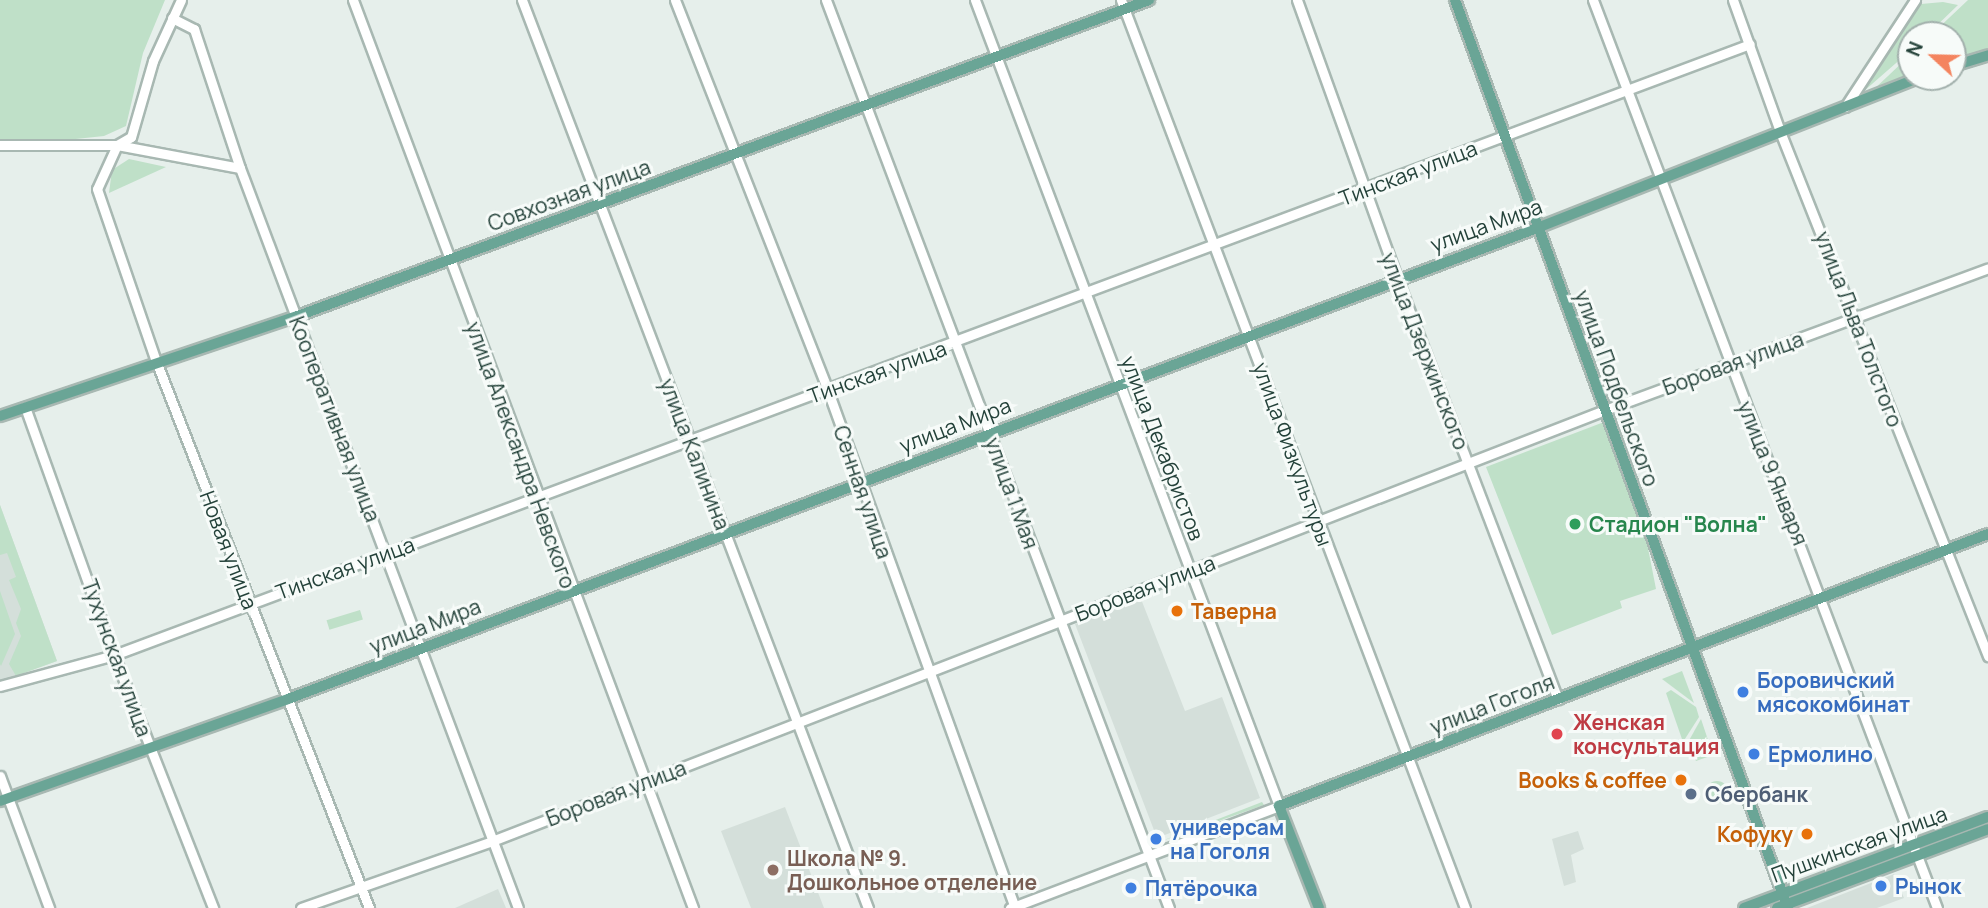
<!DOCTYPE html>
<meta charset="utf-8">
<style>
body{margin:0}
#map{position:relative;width:1988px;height:908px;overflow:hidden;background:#e6efeb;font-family:Manrope,sans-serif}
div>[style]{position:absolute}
.built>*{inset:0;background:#d4dfda}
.green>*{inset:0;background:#bfe0c8;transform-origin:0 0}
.round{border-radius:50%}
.roads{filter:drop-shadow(2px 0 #a8b8b2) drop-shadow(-2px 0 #a8b8b2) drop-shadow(0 2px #a8b8b2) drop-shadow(0 -2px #a8b8b2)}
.minor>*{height:9px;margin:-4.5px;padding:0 4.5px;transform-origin:4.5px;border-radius:4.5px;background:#fff}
.major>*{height:10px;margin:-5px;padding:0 5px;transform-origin:5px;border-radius:5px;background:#6aa596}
.dots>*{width:19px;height:19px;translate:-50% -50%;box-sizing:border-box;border:4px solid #f7fbf9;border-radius:50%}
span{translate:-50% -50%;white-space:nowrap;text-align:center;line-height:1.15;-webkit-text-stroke:6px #f7fbf9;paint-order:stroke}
.street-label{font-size:21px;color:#24423a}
.leisure-label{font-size:21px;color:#27864d;font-weight:700}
.left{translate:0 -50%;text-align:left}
.food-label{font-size:21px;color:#c56008;font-weight:700}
.right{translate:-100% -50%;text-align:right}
.shop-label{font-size:21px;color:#366cbe;font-weight:700}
.health-label{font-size:21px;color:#be3a42;font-weight:700}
.service-label{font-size:21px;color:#4e5e75;font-weight:700}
.education-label{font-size:21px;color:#785e54;font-weight:700}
.north{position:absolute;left:1897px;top:21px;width:70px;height:70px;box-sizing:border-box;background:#f7fbf9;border:2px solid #a3b1ad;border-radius:50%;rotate:292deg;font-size:19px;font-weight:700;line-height:28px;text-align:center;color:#24423a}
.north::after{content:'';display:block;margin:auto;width:24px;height:32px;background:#f4845f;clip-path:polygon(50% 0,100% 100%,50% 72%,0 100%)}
</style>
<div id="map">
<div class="built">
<div style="clip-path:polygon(0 505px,57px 661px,0 681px)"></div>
<div style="clip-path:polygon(1141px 599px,1185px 711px,1222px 697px,1260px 798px,1157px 838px,1075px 624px)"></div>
<div style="clip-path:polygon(785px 807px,824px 908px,751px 908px,721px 831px)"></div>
<div style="clip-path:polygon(1578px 831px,1584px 849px,1571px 855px,1576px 882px,1564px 886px,1552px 839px)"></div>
<div style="clip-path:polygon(1894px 874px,1904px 898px,1877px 908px,1807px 908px)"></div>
<div style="clip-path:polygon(498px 889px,506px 908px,455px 908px)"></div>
</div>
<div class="green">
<div style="clip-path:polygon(0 0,165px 0,143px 53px,126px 126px,104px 136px,0 147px)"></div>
<div style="clip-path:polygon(1968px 0,1988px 0,1988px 48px,1953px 61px,1953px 35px,1931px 35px)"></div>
<div style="clip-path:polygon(1943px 2px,1958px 5px,1927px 35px,1911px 35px,1911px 50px,1864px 91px,1921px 4px)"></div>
<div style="clip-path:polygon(1911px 54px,1911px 76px,1873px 90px,1888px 76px)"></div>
<div style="clip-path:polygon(129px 159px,166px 167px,109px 193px,112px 170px)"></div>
<div style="clip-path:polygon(1604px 422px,1647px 543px,1656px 589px,1620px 601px,1622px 608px,1552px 635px,1486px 467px)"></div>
<div style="clip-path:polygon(0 505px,57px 661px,16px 676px,9px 664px,21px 636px,16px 623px,21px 609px,9px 580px,16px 577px,7px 553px,0 555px)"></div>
<div style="clip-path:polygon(0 591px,15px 634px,1px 666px,0 664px)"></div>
<div style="left:360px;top:610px;width:10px;height:35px;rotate:73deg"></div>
<div style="clip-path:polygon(1682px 671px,1694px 703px,1662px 679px)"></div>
<div style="clip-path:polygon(1671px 690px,1696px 707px,1699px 717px,1683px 742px,1666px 693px)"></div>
<div style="clip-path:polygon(1701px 719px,1713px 755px,1696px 761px,1687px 744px)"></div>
<div class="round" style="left:1706px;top:781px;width:22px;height:22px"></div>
<div style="clip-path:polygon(1262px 802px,1264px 805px,1159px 842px)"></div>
</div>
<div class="roads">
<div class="minor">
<div style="left:181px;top:0;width:67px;rotate:114.7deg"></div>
<div style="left:153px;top:61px;width:79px;rotate:106.1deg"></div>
<div style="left:131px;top:137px;width:16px;rotate:150deg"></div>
<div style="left:117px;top:145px;width:48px;rotate:114.4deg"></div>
<div style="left:97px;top:189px;width:182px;rotate:71.1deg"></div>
<div style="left:156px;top:361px;width:587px;rotate:68.72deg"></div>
<div style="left:353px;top:0;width:970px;rotate:69.47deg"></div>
<div style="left:522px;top:0;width:972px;rotate:69.14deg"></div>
<div style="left:675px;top:0;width:420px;rotate:68.6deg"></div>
<div style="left:828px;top:391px;width:550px;rotate:70.11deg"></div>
<div style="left:826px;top:0;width:971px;rotate:69.31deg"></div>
<div style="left:975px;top:0;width:861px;rotate:69.33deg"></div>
<div style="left:1279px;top:806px;width:288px;rotate:159.2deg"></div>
<div style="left:1121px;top:0;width:971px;rotate:69.25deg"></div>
<div style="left:1297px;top:0;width:295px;rotate:70.2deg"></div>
<div style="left:1397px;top:278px;width:451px;rotate:69.1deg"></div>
<div style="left:1593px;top:0;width:971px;rotate:69.25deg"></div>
<div style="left:1733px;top:0;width:142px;rotate:70.3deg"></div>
<div style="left:1781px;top:134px;width:562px;rotate:68.37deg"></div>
<div style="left:172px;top:18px;width:25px;rotate:27deg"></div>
<div style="left:194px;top:29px;width:146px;rotate:71.7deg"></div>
<div style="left:240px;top:168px;width:790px;rotate:69.41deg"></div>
<div style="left:1845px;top:107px;width:128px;rotate:-56.8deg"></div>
<div style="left:0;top:145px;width:117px"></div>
<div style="left:117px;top:145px;width:125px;rotate:10.6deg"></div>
<div style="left:25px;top:407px;width:263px;rotate:70.3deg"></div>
<div style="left:114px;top:655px;width:272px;rotate:68.6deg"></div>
<div style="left:0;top:686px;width:118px;rotate:-15.2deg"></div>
<div style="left:114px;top:655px;width:1746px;rotate:-20.48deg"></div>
<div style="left:0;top:776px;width:141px;rotate:69.6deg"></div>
<div style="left:301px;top:908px;width:202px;rotate:-19.3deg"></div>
<div style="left:492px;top:841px;width:1194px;rotate:-21.17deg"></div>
<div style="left:1605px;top:410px;width:408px;rotate:-20.3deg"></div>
</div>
<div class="major">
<div style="left:1455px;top:0;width:967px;rotate:69.86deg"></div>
<div style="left:1953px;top:66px;width:37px;rotate:-17deg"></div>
<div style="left:0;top:416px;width:311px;rotate:-18.6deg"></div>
<div style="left:295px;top:317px;width:911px;rotate:-20.36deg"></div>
<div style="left:0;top:801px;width:306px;rotate:-19.5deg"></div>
<div style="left:288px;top:699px;width:1335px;rotate:-20.66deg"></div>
<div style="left:1537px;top:228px;width:413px;rotate:-21.5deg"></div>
<div style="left:1319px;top:908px;width:110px;rotate:-111.4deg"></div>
<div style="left:1279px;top:806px;width:759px;rotate:-20.99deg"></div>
<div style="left:1744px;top:908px;width:260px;rotate:-20.5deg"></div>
<div style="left:1777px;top:908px;width:225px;rotate:-20.5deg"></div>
</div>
</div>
<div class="dots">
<div style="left:1575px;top:524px;background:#2e9e5b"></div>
<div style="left:1177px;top:611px;background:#e8710a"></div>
<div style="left:1743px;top:692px;background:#3f7fe0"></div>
<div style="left:1557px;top:734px;background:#e0444e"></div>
<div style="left:1754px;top:754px;background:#3f7fe0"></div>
<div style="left:1681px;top:780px;background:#e8710a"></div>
<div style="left:1691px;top:794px;background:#5c6f8a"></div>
<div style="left:1807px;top:834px;background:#e8710a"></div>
<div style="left:1156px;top:839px;background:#3f7fe0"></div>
<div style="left:773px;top:870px;background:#8d6e63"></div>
<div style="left:1881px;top:886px;background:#3f7fe0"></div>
<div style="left:1131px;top:888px;background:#3f7fe0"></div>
</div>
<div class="street-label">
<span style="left:1408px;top:173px;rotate:-21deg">Тинская улица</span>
<span style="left:569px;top:195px;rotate:-20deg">Совхозная улица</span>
<span style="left:1486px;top:225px;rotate:-20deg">улица Мира</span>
<span style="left:1859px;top:329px;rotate:69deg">улица Льва Толстого</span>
<span style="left:1425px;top:351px;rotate:69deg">улица Дзержинского</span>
<span style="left:1733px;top:363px;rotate:-20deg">Боровая улица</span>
<span style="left:877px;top:372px;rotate:-20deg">Тинская улица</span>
<span style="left:1617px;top:388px;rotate:70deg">улица Подбельского</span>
<span style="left:335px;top:419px;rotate:69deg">Кооперативная улица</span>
<span style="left:955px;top:425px;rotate:-21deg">улица Мира</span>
<span style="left:1163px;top:448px;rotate:69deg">улица Декабристов</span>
<span style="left:695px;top:454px;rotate:69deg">улица Калинина</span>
<span style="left:1293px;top:454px;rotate:70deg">улица Физкультуры</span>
<span style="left:521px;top:455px;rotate:70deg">улица Александра Невского</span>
<span style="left:1773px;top:473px;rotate:68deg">улица 9 Января</span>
<span style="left:863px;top:492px;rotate:71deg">Сенная улица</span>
<span style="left:1012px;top:493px;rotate:70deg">улица 1 Мая</span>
<span style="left:229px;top:550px;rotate:69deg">Новая улица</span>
<span style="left:345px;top:568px;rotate:-20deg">Тинская улица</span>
<span style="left:1145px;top:588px;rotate:-21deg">Боровая улица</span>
<span style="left:425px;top:626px;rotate:-21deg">улица Мира</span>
<span style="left:117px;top:658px;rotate:70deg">Тухунская улица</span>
<span style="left:1492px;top:704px;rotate:-21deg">улица Гоголя</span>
<span style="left:616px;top:793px;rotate:-21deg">Боровая улица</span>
<span style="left:1859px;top:844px;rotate:-20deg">Пушкинская улица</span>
</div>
<div class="leisure-label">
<span class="left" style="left:1589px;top:524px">Стадион "Волна"</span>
</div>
<div class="food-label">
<span class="left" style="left:1191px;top:611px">Таверна</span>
<span class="right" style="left:1667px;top:780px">Books &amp; coffee</span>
<span class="right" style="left:1793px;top:834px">Кофуку</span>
</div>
<div class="shop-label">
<span class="left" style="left:1757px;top:692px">Боровичский<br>мясокомбинат</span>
<span class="left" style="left:1768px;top:754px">Ермолино</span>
<span class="left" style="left:1170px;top:839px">универсам<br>на Гоголя</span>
<span class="left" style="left:1895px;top:886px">Рынок</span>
<span class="left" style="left:1145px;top:888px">Пятёрочка</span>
</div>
<div class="health-label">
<span class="left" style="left:1573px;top:734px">Женская<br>консультация</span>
</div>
<div class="service-label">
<span class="left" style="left:1705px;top:794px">Сбербанк</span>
</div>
<div class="education-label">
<span class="left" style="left:787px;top:870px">Школа № 9.<br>Дошкольное отделение</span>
</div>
<div class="north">N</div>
</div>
